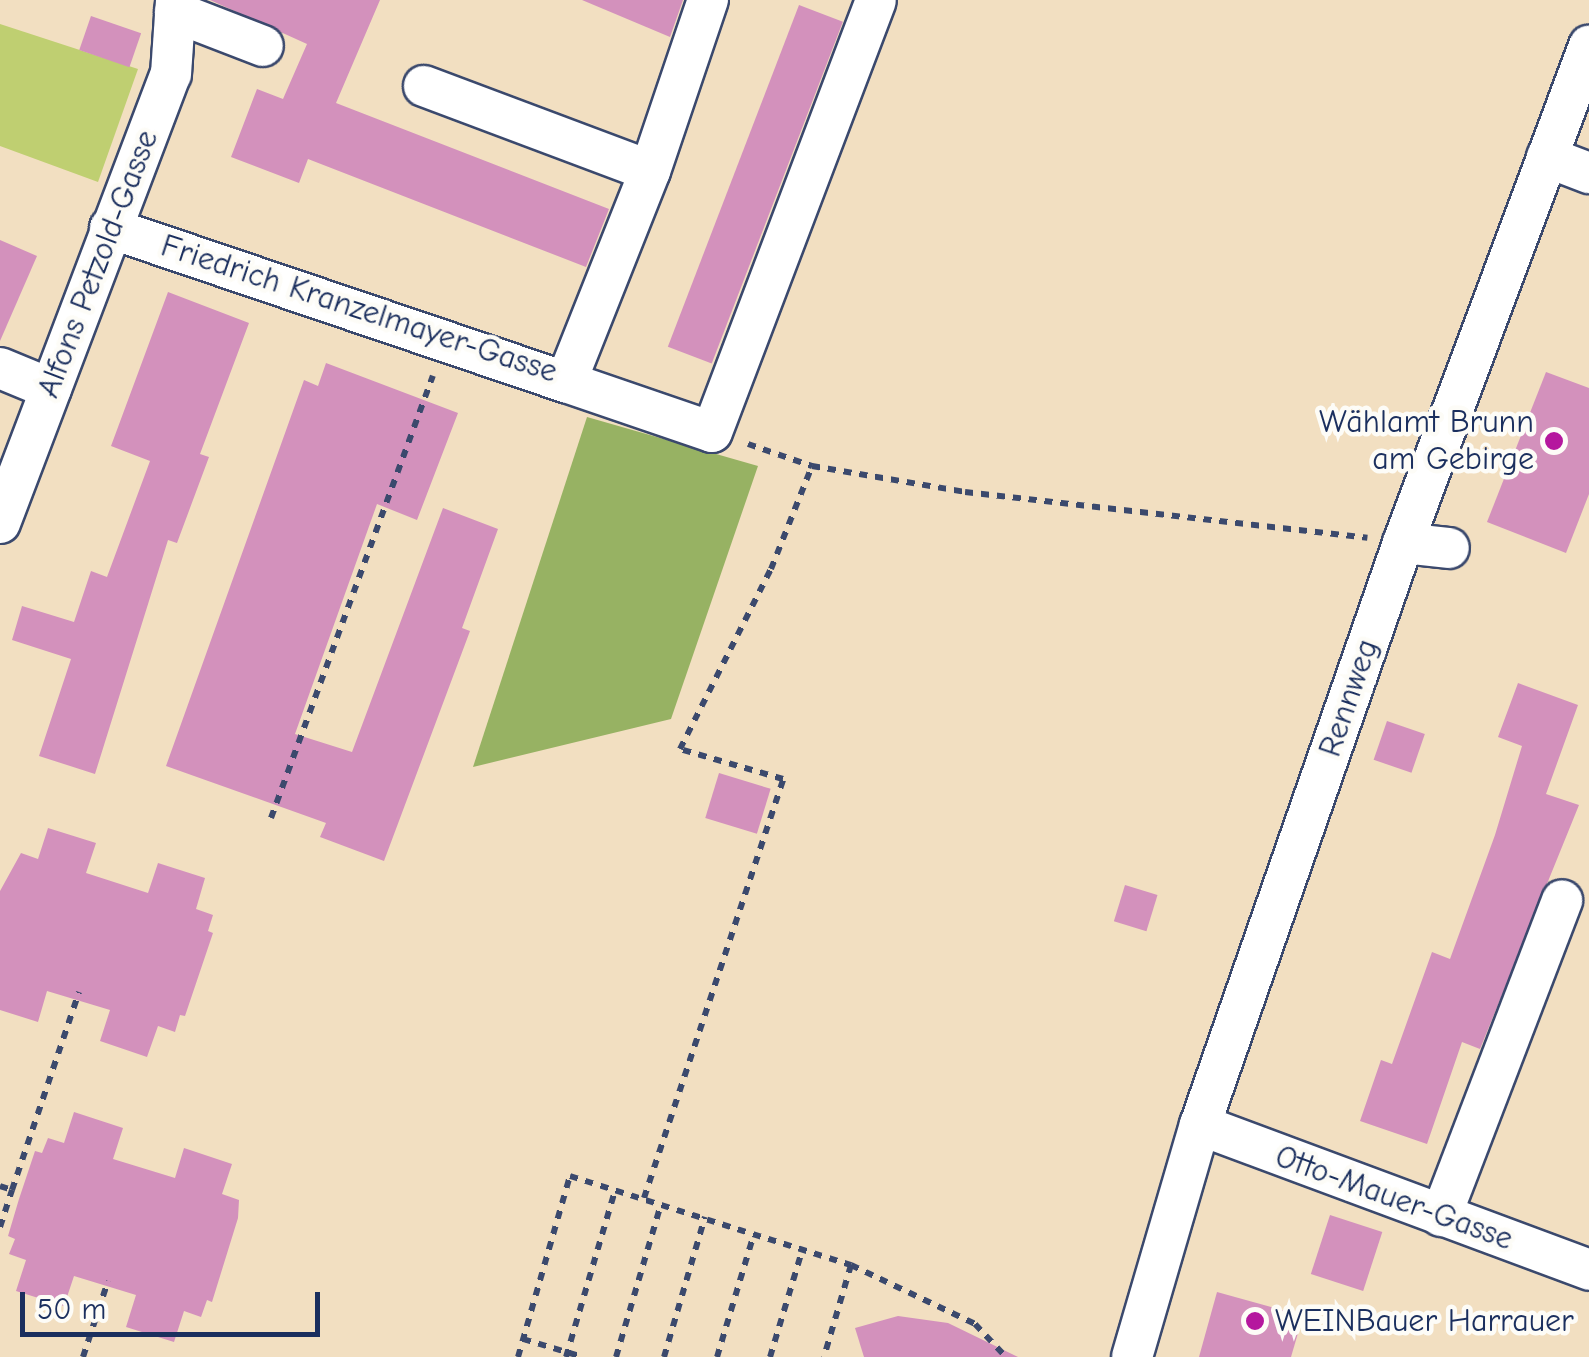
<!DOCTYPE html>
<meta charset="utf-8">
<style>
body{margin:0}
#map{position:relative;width:1589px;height:1357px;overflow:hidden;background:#f2dfc1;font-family:"Comic Neue",sans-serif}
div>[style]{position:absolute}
.green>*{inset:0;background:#bfcf71}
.forest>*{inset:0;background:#97b263}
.building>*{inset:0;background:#d391bc;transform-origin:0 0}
.path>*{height:6px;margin-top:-3px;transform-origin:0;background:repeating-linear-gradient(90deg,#3b496d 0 8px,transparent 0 16px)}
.roads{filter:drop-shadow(2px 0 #3b496d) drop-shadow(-2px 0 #3b496d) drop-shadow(0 2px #3b496d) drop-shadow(0 -2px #3b496d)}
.minor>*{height:40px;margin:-20px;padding:0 20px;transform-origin:20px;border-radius:20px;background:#fff}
.dots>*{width:28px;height:28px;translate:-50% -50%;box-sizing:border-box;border:5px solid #fdfcf7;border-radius:50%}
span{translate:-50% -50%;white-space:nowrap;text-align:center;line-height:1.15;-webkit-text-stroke:9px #fdfcf7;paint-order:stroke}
.street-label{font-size:32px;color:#1b2f5e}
.poi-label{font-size:32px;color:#1b2f5e}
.right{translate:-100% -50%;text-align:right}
.left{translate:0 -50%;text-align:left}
.scale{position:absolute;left:20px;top:1292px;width:300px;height:45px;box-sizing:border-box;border:5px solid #1b2f5e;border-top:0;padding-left:12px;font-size:30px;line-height:35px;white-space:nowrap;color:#1b2f5e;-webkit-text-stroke:8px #fdfcf7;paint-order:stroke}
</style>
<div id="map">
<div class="green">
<div style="clip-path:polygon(0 24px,138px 69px,98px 182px,0 146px)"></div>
</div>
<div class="forest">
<div style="clip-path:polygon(587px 417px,758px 466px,671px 719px,473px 767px)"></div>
</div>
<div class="building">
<div style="clip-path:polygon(210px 0,380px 0,336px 103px,609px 209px,586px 267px,308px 159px,299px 183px,231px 157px,257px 89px,283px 99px,307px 44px)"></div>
<div style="clip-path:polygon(582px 0,683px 0,670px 37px)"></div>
<div style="left:799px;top:5px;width:47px;height:366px;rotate:21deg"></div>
<div style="left:91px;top:16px;width:53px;height:36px;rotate:19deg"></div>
<div style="clip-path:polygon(0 240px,37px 256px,0 341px)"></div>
<div style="clip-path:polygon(168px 292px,249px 323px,200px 454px,209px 457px,177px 543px,168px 540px,95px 774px,39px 756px,71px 659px,12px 640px,22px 606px,74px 622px,91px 571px,107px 577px,150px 461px,111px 446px)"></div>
<div style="clip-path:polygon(326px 363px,458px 413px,417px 520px,377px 504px,295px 734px,352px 752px,443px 508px,498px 529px,462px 628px,470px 631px,384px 861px,320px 837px,326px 823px,166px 766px,304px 380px,318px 386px)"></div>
<div style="clip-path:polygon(1546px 372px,1589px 388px,1589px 494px,1566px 553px,1487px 522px)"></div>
<div style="clip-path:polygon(1518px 683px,1578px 705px,1546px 794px,1579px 805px,1480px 1049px,1462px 1042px,1427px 1144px,1360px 1121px,1381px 1060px,1392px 1064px,1432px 952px,1450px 959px,1495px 835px,1522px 746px,1498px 737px)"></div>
<div style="left:1387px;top:721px;width:40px;height:41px;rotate:19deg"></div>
<div style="left:719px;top:773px;width:54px;height:47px;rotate:17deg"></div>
<div style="clip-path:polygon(48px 828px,96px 843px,86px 873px,148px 893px,158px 863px,205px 878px,196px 909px,213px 915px,208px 931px,213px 933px,185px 1016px,180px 1015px,175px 1032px,158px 1026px,147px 1057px,100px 1041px,110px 1010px,47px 991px,38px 1022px,0 1010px,0 891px,21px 853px,38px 859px)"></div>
<div style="left:1125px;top:885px;width:34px;height:38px;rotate:17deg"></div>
<div style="clip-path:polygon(74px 1112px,123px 1128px,113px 1159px,175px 1178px,184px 1148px,232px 1164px,222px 1194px,239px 1200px,238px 1218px,212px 1302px,207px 1300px,201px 1317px,184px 1311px,174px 1342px,126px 1327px,136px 1295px,74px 1276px,64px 1306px,16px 1291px,26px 1260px,9px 1254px,15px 1239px,8px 1236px,19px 1199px,35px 1151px,42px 1153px,48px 1138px,64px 1143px)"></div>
<div style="left:1330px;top:1215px;width:55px;height:62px;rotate:18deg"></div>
<div style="clip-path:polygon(1217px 1292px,1303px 1316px,1291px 1357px,1199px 1357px)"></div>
<div style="clip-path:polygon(898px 1316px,948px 1323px,1018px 1357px,864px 1357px,855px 1328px)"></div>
</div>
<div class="path">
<div style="left:748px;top:444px;width:68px;rotate:19deg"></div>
<div style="left:812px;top:466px;width:155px;rotate:9.6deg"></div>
<div style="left:965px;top:492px;width:405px;rotate:6.5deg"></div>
<div style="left:271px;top:818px;width:471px;rotate:-69.9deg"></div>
<div style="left:0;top:1186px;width:13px;rotate:18deg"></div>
<div style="left:12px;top:1190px;width:209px;rotate:-71.3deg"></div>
<div style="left:644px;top:1198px;width:441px;rotate:-71.6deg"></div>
<div style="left:783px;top:779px;width:107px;rotate:-163.8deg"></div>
<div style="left:680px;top:749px;width:202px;rotate:-63.2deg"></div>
<div style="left:771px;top:569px;width:111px;rotate:-68.3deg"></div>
<div style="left:0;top:1227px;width:39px;rotate:-72deg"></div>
<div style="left:851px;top:1265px;width:137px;rotate:25.4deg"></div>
<div style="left:975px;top:1324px;width:45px;rotate:46.8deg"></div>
<div style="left:523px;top:1339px;width:63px;rotate:16.7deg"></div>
<div style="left:83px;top:1357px;width:80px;rotate:-71.8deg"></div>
<div style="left:518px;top:1357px;width:188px;rotate:-74deg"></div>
<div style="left:570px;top:1176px;width:295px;rotate:17.6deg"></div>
<div style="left:851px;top:1265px;width:96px;rotate:106.4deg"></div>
<div style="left:566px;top:1357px;width:174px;rotate:-73.6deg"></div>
<div style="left:616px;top:1357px;width:159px;rotate:-73.6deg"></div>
<div style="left:664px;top:1357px;width:146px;rotate:-73.7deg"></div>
<div style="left:717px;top:1357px;width:125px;rotate:-73.3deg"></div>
<div style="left:770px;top:1357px;width:111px;rotate:-73.2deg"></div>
</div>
<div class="roads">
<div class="minor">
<div style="left:175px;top:12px;width:94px;rotate:21.1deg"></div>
<div style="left:424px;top:86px;width:241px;rotate:20.6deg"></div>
<div style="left:1547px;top:157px;width:45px;rotate:20.9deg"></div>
<div style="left:110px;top:228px;width:481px;rotate:18.7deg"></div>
<div style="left:566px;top:382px;width:227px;rotate:-68.3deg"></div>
<div style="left:650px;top:171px;width:181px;rotate:-71.3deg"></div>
<div style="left:0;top:368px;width:55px;rotate:22.4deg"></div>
<div style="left:566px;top:382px;width:154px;rotate:18.9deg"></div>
<div style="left:712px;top:432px;width:461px;rotate:-69.2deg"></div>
<div style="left:0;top:523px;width:480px;rotate:-69.2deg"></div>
<div style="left:171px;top:74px;width:74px;rotate:-86.1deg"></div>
<div style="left:1403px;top:543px;width:46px;rotate:6.2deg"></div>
<div style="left:1200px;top:1125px;width:415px;rotate:20.4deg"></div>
<div style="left:1441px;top:1216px;width:338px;rotate:-69deg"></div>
<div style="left:1132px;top:1357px;width:242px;rotate:-73.7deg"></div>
<div style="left:1200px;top:1125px;width:616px;rotate:-70.77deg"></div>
<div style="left:1403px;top:543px;width:531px;rotate:-69.48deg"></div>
</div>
</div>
<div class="dots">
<div style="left:1554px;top:441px;background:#b5179e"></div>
<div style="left:1255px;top:1321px;background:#b5179e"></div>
</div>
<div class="street-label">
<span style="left:98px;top:264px;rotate:-69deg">Alfons Petzold-Gasse</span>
<span style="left:359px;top:309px;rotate:18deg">Friedrich Kranzelmayer-Gasse</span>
<span style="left:1349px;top:698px;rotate:-71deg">Rennweg</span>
<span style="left:1394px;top:1198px;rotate:20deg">Otto-Mauer-Gasse</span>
</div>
<div class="poi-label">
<span class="right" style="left:1534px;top:441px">Wählamt Brunn<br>am Gebirge</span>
<span class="left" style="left:1275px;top:1321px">WEINBauer Harrauer</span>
</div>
<div class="scale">50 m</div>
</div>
